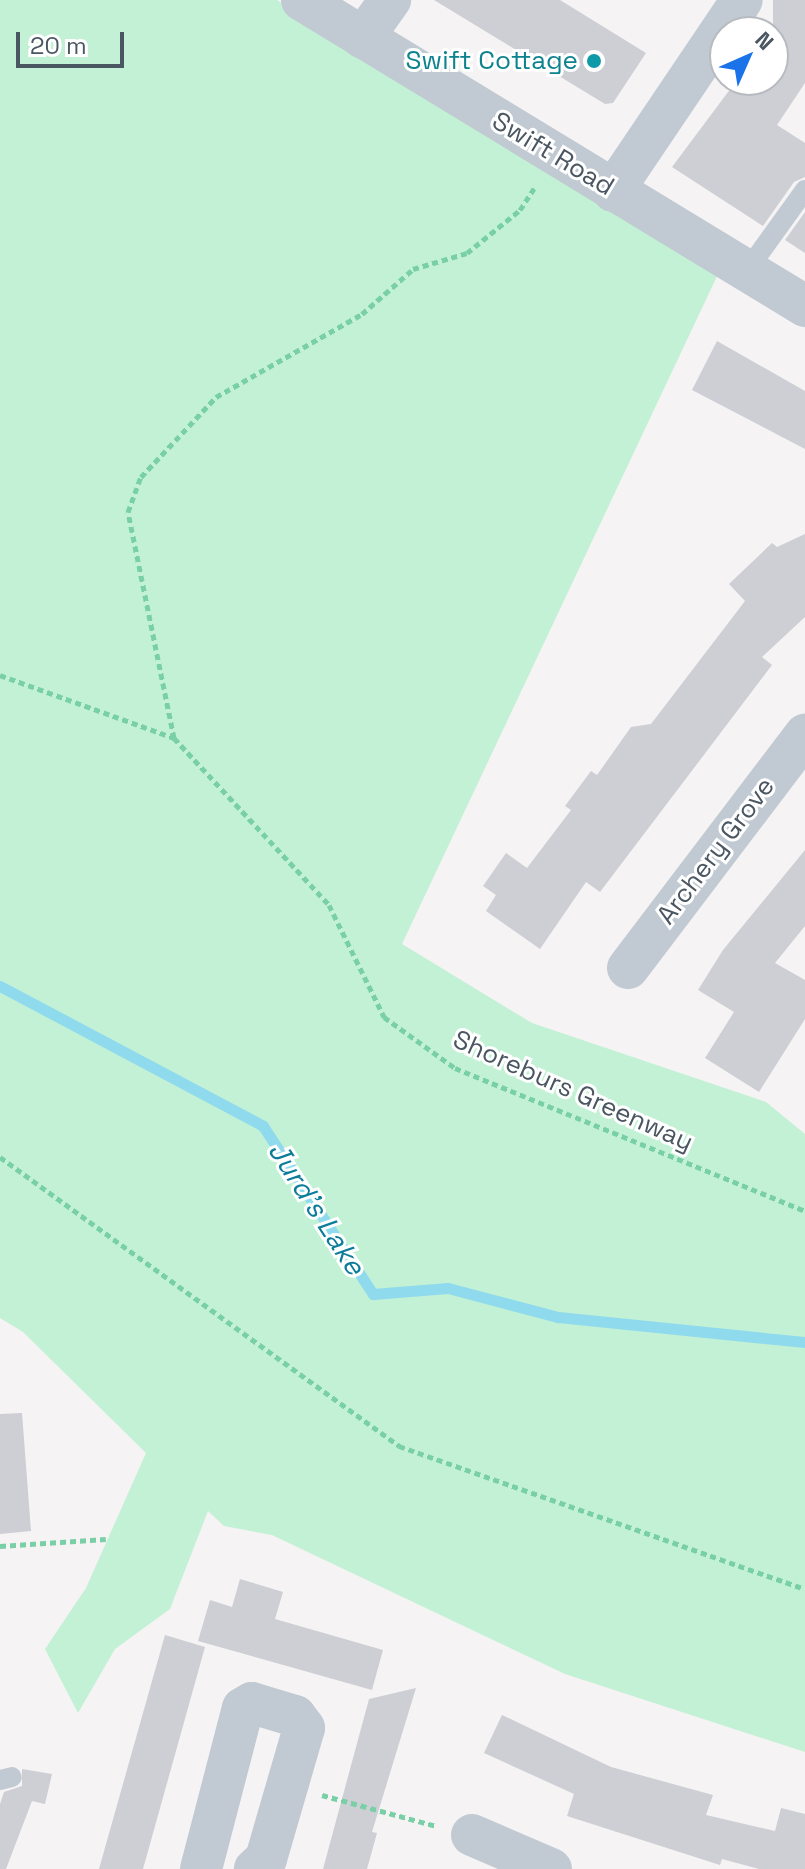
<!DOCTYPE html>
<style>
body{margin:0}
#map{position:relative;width:805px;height:1869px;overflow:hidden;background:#f5f3f3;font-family:"Space Grotesk",sans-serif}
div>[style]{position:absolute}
.green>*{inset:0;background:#c3f1d5}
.stream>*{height:11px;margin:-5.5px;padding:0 5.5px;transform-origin:5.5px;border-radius:5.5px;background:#90daee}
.building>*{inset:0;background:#cdcfd5}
.path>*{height:5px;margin-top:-2.5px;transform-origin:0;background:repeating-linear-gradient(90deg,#7ad0a6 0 6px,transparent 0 10px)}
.lane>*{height:20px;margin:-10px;padding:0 10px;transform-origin:10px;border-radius:10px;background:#c1cad2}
.street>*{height:42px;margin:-21px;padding:0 21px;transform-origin:21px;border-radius:21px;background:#c1cad2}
.dots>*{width:22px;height:22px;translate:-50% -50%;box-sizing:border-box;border:4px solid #fff;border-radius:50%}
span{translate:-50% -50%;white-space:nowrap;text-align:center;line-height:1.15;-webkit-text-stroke:6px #fff;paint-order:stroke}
.culture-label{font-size:26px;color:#0d838f}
.right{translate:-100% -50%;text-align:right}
.street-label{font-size:26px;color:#4a5661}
.water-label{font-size:28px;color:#0c7c9b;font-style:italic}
.north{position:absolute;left:709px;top:16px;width:80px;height:80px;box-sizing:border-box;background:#fff;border:2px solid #b7bbc0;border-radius:50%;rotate:45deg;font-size:22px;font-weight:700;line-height:32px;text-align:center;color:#4a5661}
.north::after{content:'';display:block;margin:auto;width:28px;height:36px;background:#1a73e8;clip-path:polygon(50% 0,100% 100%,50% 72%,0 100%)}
.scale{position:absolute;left:16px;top:32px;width:108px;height:36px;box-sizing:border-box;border:4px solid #4a5661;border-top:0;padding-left:10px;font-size:24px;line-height:28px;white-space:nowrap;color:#4a5661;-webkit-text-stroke:6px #fff;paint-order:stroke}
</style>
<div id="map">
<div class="green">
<div style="clip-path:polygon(0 0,277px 0,719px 272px,402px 944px,532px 1023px,766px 1102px,805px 1134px,805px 1752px,565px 1674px,272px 1535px,224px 1526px,208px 1511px,170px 1609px,115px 1649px,78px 1713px,45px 1649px,86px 1588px,146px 1453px,23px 1332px,0 1318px)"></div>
</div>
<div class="stream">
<div style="left:0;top:986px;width:298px;rotate:28deg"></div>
<div style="left:263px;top:1126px;width:201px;rotate:56.8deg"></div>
<div style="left:373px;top:1294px;width:75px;rotate:-4.6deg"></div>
<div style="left:448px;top:1288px;width:114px;rotate:14.8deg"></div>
<div style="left:558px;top:1317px;width:248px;rotate:5.8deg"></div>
</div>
<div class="building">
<div style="clip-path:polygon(434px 0,560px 0,646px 53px,613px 103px,605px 104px)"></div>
<div style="clip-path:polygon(773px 0,805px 0,805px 83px,777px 125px,805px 143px,805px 177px,794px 182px,763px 226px,672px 167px,737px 80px,773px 80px)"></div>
<div style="clip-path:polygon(805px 212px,805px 253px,785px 240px)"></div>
<div style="clip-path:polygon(717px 341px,805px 391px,805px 449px,692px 390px)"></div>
<div style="clip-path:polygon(805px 534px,805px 617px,762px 657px,772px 665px,600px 892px,586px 882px,540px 949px,486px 911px,496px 895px,483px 886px,506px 853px,527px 868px,571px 810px,565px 806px,591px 771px,597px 775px,631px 727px,651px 724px,745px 601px,729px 584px,772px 543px,777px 547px)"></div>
<div style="clip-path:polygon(805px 850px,805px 926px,775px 963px,805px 980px,805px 1019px,759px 1092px,705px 1058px,734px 1012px,698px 990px,723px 950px)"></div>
<div style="clip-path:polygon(22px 1413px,31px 1531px,0 1534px,0 1414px)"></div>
<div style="clip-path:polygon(240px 1579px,283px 1592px,275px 1619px,383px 1650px,372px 1690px,198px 1641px,210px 1600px,232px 1607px)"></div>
<div style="clip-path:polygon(165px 1635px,205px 1647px,157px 1819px,143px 1869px,99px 1869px)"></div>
<div style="clip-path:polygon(416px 1688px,372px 1832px,377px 1833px,367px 1869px,323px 1869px,369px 1699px)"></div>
<div style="clip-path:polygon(502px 1715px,611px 1767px,713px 1795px,706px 1815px,775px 1831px,781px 1808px,805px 1814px,805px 1869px,759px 1869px,722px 1859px,720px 1865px,567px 1816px,574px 1794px,484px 1753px)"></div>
<div style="clip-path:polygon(22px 1769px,52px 1774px,45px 1804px,32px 1801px,6px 1869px,0 1869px,0 1804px,4px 1792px,22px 1786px)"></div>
</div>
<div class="path">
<div style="left:0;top:675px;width:185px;rotate:19.9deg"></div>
<div style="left:174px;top:738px;width:228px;rotate:47.1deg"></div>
<div style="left:329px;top:905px;width:125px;rotate:63.8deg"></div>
<div style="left:384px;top:1017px;width:87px;rotate:35.7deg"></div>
<div style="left:455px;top:1068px;width:378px;rotate:22.2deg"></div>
<div style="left:174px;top:738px;width:231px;rotate:-101.5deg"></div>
<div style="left:128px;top:512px;width:37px;rotate:-70deg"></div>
<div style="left:141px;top:477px;width:110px;rotate:-46.8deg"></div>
<div style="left:216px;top:397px;width:168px;rotate:-29.6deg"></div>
<div style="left:362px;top:314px;width:68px;rotate:-41.4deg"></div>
<div style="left:413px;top:269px;width:56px;rotate:-16.5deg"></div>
<div style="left:467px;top:253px;width:68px;rotate:-39.1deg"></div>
<div style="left:520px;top:210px;width:27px;rotate:-57deg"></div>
<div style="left:0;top:1157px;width:493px;rotate:35.9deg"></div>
<div style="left:399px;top:1446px;width:430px;rotate:19.4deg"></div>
<div style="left:0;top:1546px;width:106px;rotate:-3.8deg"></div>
<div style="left:322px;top:1795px;width:118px;rotate:15.2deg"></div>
</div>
<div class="lane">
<div style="left:746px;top:272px;width:101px;rotate:-54.3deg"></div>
<div style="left:0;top:1780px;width:12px;rotate:-14deg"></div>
</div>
<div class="street">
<div style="left:302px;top:0;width:589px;rotate:31.31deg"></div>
<div style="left:363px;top:38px;width:47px;rotate:-54.6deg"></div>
<div style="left:613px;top:191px;width:230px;rotate:-56deg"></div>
<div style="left:628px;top:968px;width:293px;rotate:-52.8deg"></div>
<div style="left:472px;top:1835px;width:86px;rotate:23.3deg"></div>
<div style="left:201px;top:1869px;width:166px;rotate:-75.4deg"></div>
<div style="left:243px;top:1708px;width:10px;rotate:-29deg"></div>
<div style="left:252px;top:1703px;width:45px;rotate:16.8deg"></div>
<div style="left:295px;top:1716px;width:15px;rotate:53deg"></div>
<div style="left:304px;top:1728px;width:136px;rotate:106.2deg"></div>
<div style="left:266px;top:1859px;width:15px;rotate:138deg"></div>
</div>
<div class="dots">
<div style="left:594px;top:61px;background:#0f9aa8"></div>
</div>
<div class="culture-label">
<span class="right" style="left:578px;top:61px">Swift Cottage</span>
</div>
<div class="street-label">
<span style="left:553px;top:154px;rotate:31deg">Swift Road</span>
<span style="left:716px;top:851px;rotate:-53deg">Archery Grove</span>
<span style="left:573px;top:1091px;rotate:24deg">Shoreburs Greenway</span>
</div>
<div class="water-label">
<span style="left:317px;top:1208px;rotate:57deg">Jurd's Lake</span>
</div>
<div class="north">N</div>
<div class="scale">20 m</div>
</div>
